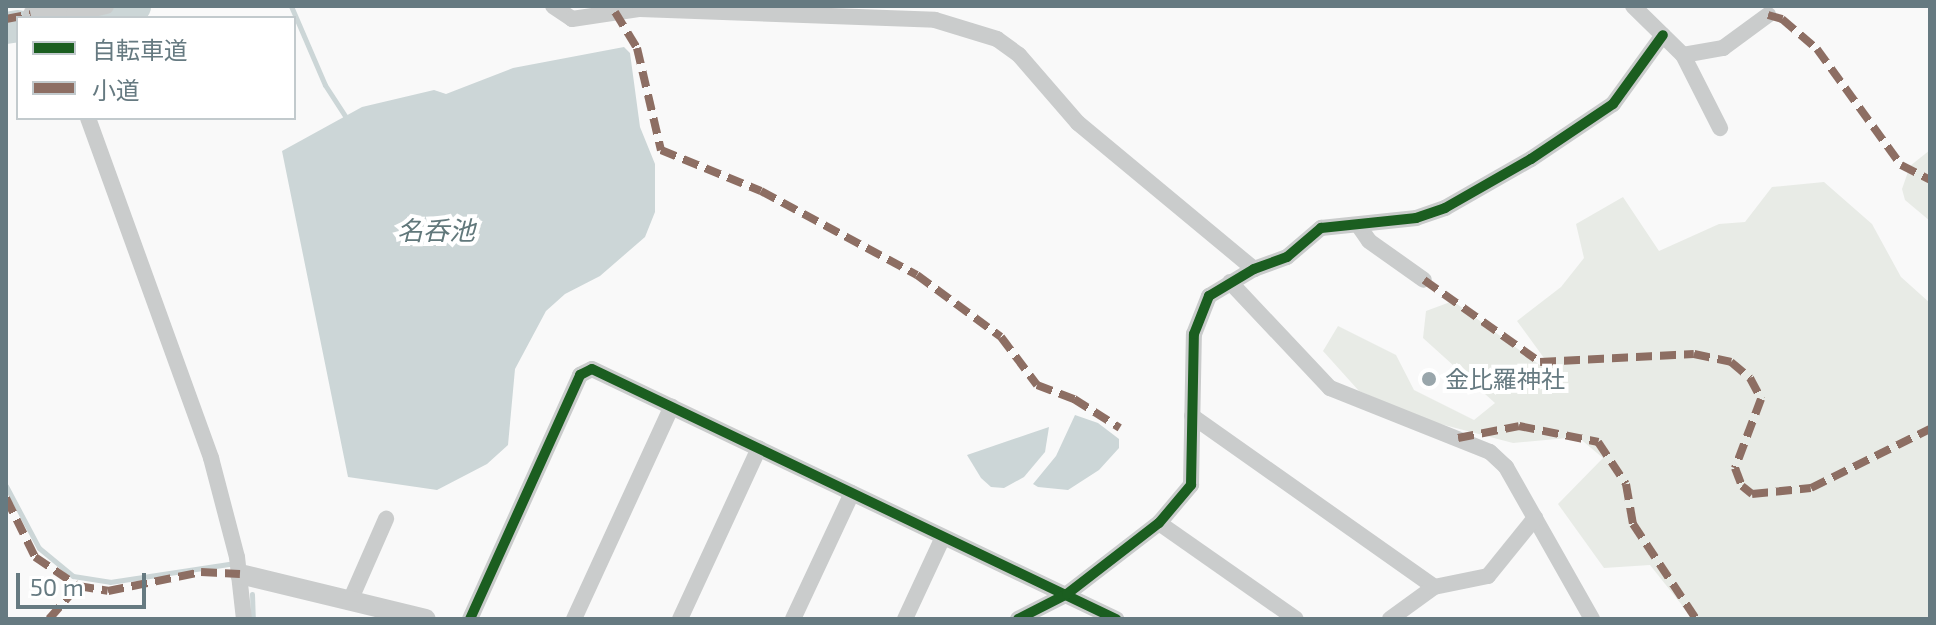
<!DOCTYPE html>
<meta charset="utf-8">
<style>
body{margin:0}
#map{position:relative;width:1936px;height:625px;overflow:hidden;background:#f9f9f9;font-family:"Exo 2","Noto Sans JP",sans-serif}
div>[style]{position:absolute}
.green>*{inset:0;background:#e8ebe6}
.water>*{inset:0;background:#ccd6d7}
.stream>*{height:5px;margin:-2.5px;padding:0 2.5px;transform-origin:2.5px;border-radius:2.5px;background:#ccd6d7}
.river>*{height:32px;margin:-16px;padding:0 16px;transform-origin:16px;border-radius:16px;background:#ccd6d7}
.minor>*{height:16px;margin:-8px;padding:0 8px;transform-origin:8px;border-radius:8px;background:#cacccc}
.tertiary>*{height:20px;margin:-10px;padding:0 10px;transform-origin:10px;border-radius:10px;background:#cacccc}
.quiet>*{height:8px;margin-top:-4px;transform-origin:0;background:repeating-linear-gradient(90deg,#8d6e63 0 16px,transparent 0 24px)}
.cycleway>*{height:10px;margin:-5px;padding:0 5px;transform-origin:5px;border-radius:5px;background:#1b5e20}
.dots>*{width:22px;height:22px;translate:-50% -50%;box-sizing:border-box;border:4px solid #fff;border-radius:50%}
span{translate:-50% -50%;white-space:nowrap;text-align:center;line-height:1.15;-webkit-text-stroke:8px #fff;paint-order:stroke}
.poi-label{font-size:24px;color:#667a81}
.left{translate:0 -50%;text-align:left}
.water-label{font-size:26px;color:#61787b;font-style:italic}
.frame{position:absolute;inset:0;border:8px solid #667a81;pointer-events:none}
.legend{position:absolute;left:16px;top:16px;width:280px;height:104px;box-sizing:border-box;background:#fff;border:2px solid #c2cacd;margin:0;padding:10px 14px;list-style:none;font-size:24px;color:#667a81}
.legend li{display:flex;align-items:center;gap:16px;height:40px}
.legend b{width:40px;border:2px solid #c2cacd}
.scale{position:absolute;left:16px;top:573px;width:130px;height:36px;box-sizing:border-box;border:4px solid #667a81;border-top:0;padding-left:10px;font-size:24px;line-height:28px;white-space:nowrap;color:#667a81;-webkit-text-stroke:6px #fff;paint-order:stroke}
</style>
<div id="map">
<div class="green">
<div style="clip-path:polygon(1930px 150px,1930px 221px,1905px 200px,1902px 189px,1910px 166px)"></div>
<div style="clip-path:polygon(1824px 182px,1872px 224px,1901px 277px,1930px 303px,1930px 619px,1693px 619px,1650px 565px,1604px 568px,1558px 504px,1603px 458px,1578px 437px,1513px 443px,1429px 421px,1359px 391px,1323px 351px,1338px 326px,1396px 355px,1414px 390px,1474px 420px,1495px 403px,1423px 338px,1426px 311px,1453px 301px,1560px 380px,1517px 321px,1561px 287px,1584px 258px,1576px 224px,1623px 197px,1659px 251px,1719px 224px,1745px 222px,1772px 187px)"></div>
</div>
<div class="water">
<div style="clip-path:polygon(624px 47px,630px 53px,640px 127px,655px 164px,655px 212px,645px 237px,600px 276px,565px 294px,546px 311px,515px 369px,508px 445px,487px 464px,437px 490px,348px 477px,282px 151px,362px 107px,434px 90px,446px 94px,513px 68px)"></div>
<div style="clip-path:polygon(1075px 415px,1098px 423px,1119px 439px,1119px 448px,1099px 470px,1068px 490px,1038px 487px,1033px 484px,1056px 456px)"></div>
<div style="clip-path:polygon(1049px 427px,1045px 452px,1024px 477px,1004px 488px,991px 487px,981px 478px,967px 455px)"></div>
</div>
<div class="stream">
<div style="left:291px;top:6px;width:86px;rotate:66.7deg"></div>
<div style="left:325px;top:85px;width:38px;rotate:57deg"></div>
<div style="left:6px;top:486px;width:70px;rotate:62deg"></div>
<div style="left:39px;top:548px;width:44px;rotate:39.5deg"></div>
<div style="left:73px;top:576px;width:37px;rotate:9deg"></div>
<div style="left:110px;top:582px;width:120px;rotate:-8.6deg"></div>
<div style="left:252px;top:594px;width:25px;rotate:88deg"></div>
</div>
<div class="river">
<div style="left:99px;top:18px;width:38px;rotate:-18deg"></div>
<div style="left:6px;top:28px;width:12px;rotate:-9deg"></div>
</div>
<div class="minor">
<div style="left:553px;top:6px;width:23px;rotate:34deg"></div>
<div style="left:572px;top:19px;width:69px;rotate:-8.4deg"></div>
<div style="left:640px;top:9px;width:295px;rotate:2.1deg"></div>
<div style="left:935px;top:20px;width:65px;rotate:17deg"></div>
<div style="left:997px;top:39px;width:27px;rotate:36deg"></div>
<div style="left:1019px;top:55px;width:90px;rotate:49.1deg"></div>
<div style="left:1078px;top:123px;width:229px;rotate:39.7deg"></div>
<div style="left:1633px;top:6px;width:70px;rotate:44.4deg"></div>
<div style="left:1683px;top:55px;width:82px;rotate:63.1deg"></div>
<div style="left:31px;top:14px;width:43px"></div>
<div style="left:74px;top:14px;width:33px;rotate:-14deg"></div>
<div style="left:1683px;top:55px;width:41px;rotate:-9.9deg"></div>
<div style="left:1723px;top:48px;width:56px;rotate:-36.3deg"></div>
<div style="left:88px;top:118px;width:362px;rotate:70.1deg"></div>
<div style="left:211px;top:458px;width:102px;rotate:75.3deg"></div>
<div style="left:237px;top:557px;width:62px;rotate:83.6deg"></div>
<div style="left:1358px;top:225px;width:19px;rotate:55deg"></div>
<div style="left:1369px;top:241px;width:67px;rotate:35.3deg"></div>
<div style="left:1230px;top:282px;width:146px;rotate:46.7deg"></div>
<div style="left:1330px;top:388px;width:172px;rotate:21.8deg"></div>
<div style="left:1490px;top:452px;width:22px;rotate:43deg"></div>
<div style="left:1506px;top:467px;width:175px;rotate:60.5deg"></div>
<div style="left:1192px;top:416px;width:296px;rotate:35.2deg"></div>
<div style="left:1159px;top:523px;width:167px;rotate:35deg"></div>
<div style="left:350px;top:601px;width:90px;rotate:-66.3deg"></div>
<div style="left:470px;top:619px;width:268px;rotate:-65.7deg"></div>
<div style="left:580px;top:375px;width:13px;rotate:-27deg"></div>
<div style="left:592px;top:369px;width:581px;rotate:25.51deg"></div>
<div style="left:574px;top:619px;width:234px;rotate:-65.3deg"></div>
<div style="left:680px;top:619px;width:188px;rotate:-65.2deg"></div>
<div style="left:793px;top:619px;width:139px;rotate:-64.9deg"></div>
<div style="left:905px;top:619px;width:90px;rotate:-65.1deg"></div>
<div style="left:1018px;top:619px;width:55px;rotate:-27deg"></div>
<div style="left:1067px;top:594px;width:116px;rotate:-37.7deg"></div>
<div style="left:1159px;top:523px;width:50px;rotate:-49.9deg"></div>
<div style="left:1191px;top:485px;width:151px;rotate:-88.9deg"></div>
<div style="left:1194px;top:334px;width:41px;rotate:-68.5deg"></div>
<div style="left:1209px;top:296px;width:52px;rotate:-31deg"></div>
<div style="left:1254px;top:269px;width:35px;rotate:-20deg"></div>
<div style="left:1287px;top:257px;width:45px;rotate:-40.5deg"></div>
<div style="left:1321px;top:228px;width:96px;rotate:-6deg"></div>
<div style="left:1416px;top:218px;width:31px;rotate:-19deg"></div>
<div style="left:1445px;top:208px;width:99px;rotate:-29.7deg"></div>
<div style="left:1531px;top:159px;width:99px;rotate:-33.9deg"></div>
<div style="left:1613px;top:104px;width:85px;rotate:-54.1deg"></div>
<div style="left:1390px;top:619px;width:54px;rotate:-36deg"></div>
<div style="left:1434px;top:587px;width:55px;rotate:-11.5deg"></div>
<div style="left:1488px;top:576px;width:75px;rotate:-51deg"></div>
</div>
<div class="tertiary">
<div style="left:240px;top:574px;width:191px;rotate:13.6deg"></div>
</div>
<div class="quiet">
<div style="left:615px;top:12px;width:42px;rotate:58.6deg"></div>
<div style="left:637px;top:48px;width:105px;rotate:76.8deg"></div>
<div style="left:661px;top:150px;width:108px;rotate:22.3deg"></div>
<div style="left:761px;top:191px;width:177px;rotate:28.3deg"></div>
<div style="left:917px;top:275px;width:104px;rotate:36.4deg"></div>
<div style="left:1001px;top:337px;width:60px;rotate:53.1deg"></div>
<div style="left:1037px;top:385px;width:40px;rotate:21deg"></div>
<div style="left:1074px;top:399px;width:54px;rotate:32.2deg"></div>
<div style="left:1768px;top:15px;width:15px;rotate:16deg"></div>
<div style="left:1782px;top:19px;width:46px;rotate:40.6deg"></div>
<div style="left:1817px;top:49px;width:143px;rotate:54.1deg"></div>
<div style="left:1901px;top:165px;width:33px;rotate:27deg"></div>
<div style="left:6px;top:19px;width:25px;rotate:-11deg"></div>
<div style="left:1424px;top:280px;width:142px;rotate:35.3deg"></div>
<div style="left:1540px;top:362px;width:154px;rotate:-3deg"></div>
<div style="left:1694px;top:354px;width:38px;rotate:12deg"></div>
<div style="left:1731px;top:362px;width:25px;rotate:40deg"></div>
<div style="left:1750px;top:378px;width:24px;rotate:62deg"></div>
<div style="left:1761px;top:399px;width:74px;rotate:110.6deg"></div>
<div style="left:1735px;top:468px;width:19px;rotate:69deg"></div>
<div style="left:1742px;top:486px;width:13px;rotate:39deg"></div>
<div style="left:1752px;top:494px;width:59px;rotate:-5.8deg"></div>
<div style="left:1811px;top:488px;width:133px;rotate:-26.4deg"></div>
<div style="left:1458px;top:438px;width:62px;rotate:-11.1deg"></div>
<div style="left:1519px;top:426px;width:81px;rotate:11.4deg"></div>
<div style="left:1598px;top:442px;width:50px;rotate:56.3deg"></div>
<div style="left:1626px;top:484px;width:41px;rotate:80.1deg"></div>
<div style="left:1633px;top:524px;width:114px;rotate:56.4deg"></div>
<div style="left:6px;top:498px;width:66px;rotate:63.8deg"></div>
<div style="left:35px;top:557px;width:52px;rotate:34deg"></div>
<div style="left:78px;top:586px;width:30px;rotate:9deg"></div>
<div style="left:108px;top:591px;width:95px;rotate:-11.5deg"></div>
<div style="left:201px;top:572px;width:39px;rotate:3deg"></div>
<div style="left:49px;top:619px;width:44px;rotate:-48.7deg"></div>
</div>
<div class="cycleway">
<div style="left:470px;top:619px;width:268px;rotate:-65.7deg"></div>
<div style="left:580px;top:375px;width:13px;rotate:-27deg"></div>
<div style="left:592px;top:369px;width:581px;rotate:25.51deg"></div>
<div style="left:1018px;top:619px;width:55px;rotate:-27deg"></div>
<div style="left:1067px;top:594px;width:116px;rotate:-37.7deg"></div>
<div style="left:1159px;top:523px;width:50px;rotate:-49.9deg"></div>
<div style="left:1191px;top:485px;width:151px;rotate:-88.9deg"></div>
<div style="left:1194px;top:334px;width:41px;rotate:-68.5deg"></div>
<div style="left:1209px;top:296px;width:52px;rotate:-31deg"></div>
<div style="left:1254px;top:269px;width:35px;rotate:-20deg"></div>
<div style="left:1287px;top:257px;width:45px;rotate:-40.5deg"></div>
<div style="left:1321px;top:228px;width:96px;rotate:-6deg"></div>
<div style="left:1416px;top:218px;width:31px;rotate:-19deg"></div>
<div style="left:1445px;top:208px;width:99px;rotate:-29.7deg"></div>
<div style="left:1531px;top:159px;width:99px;rotate:-33.9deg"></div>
<div style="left:1613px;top:104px;width:85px;rotate:-54.1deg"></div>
</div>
<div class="dots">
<div style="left:1429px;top:379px;background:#99a6ab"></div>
</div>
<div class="poi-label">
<span class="left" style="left:1445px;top:379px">金比羅神社</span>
</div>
<div class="water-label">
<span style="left:436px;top:230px">名呑池</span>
</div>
<div class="frame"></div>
<ul class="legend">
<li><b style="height:10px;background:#1b5e20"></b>自転車道</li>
<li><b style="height:10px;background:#8d6e63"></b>小道</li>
</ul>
<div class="scale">50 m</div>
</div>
